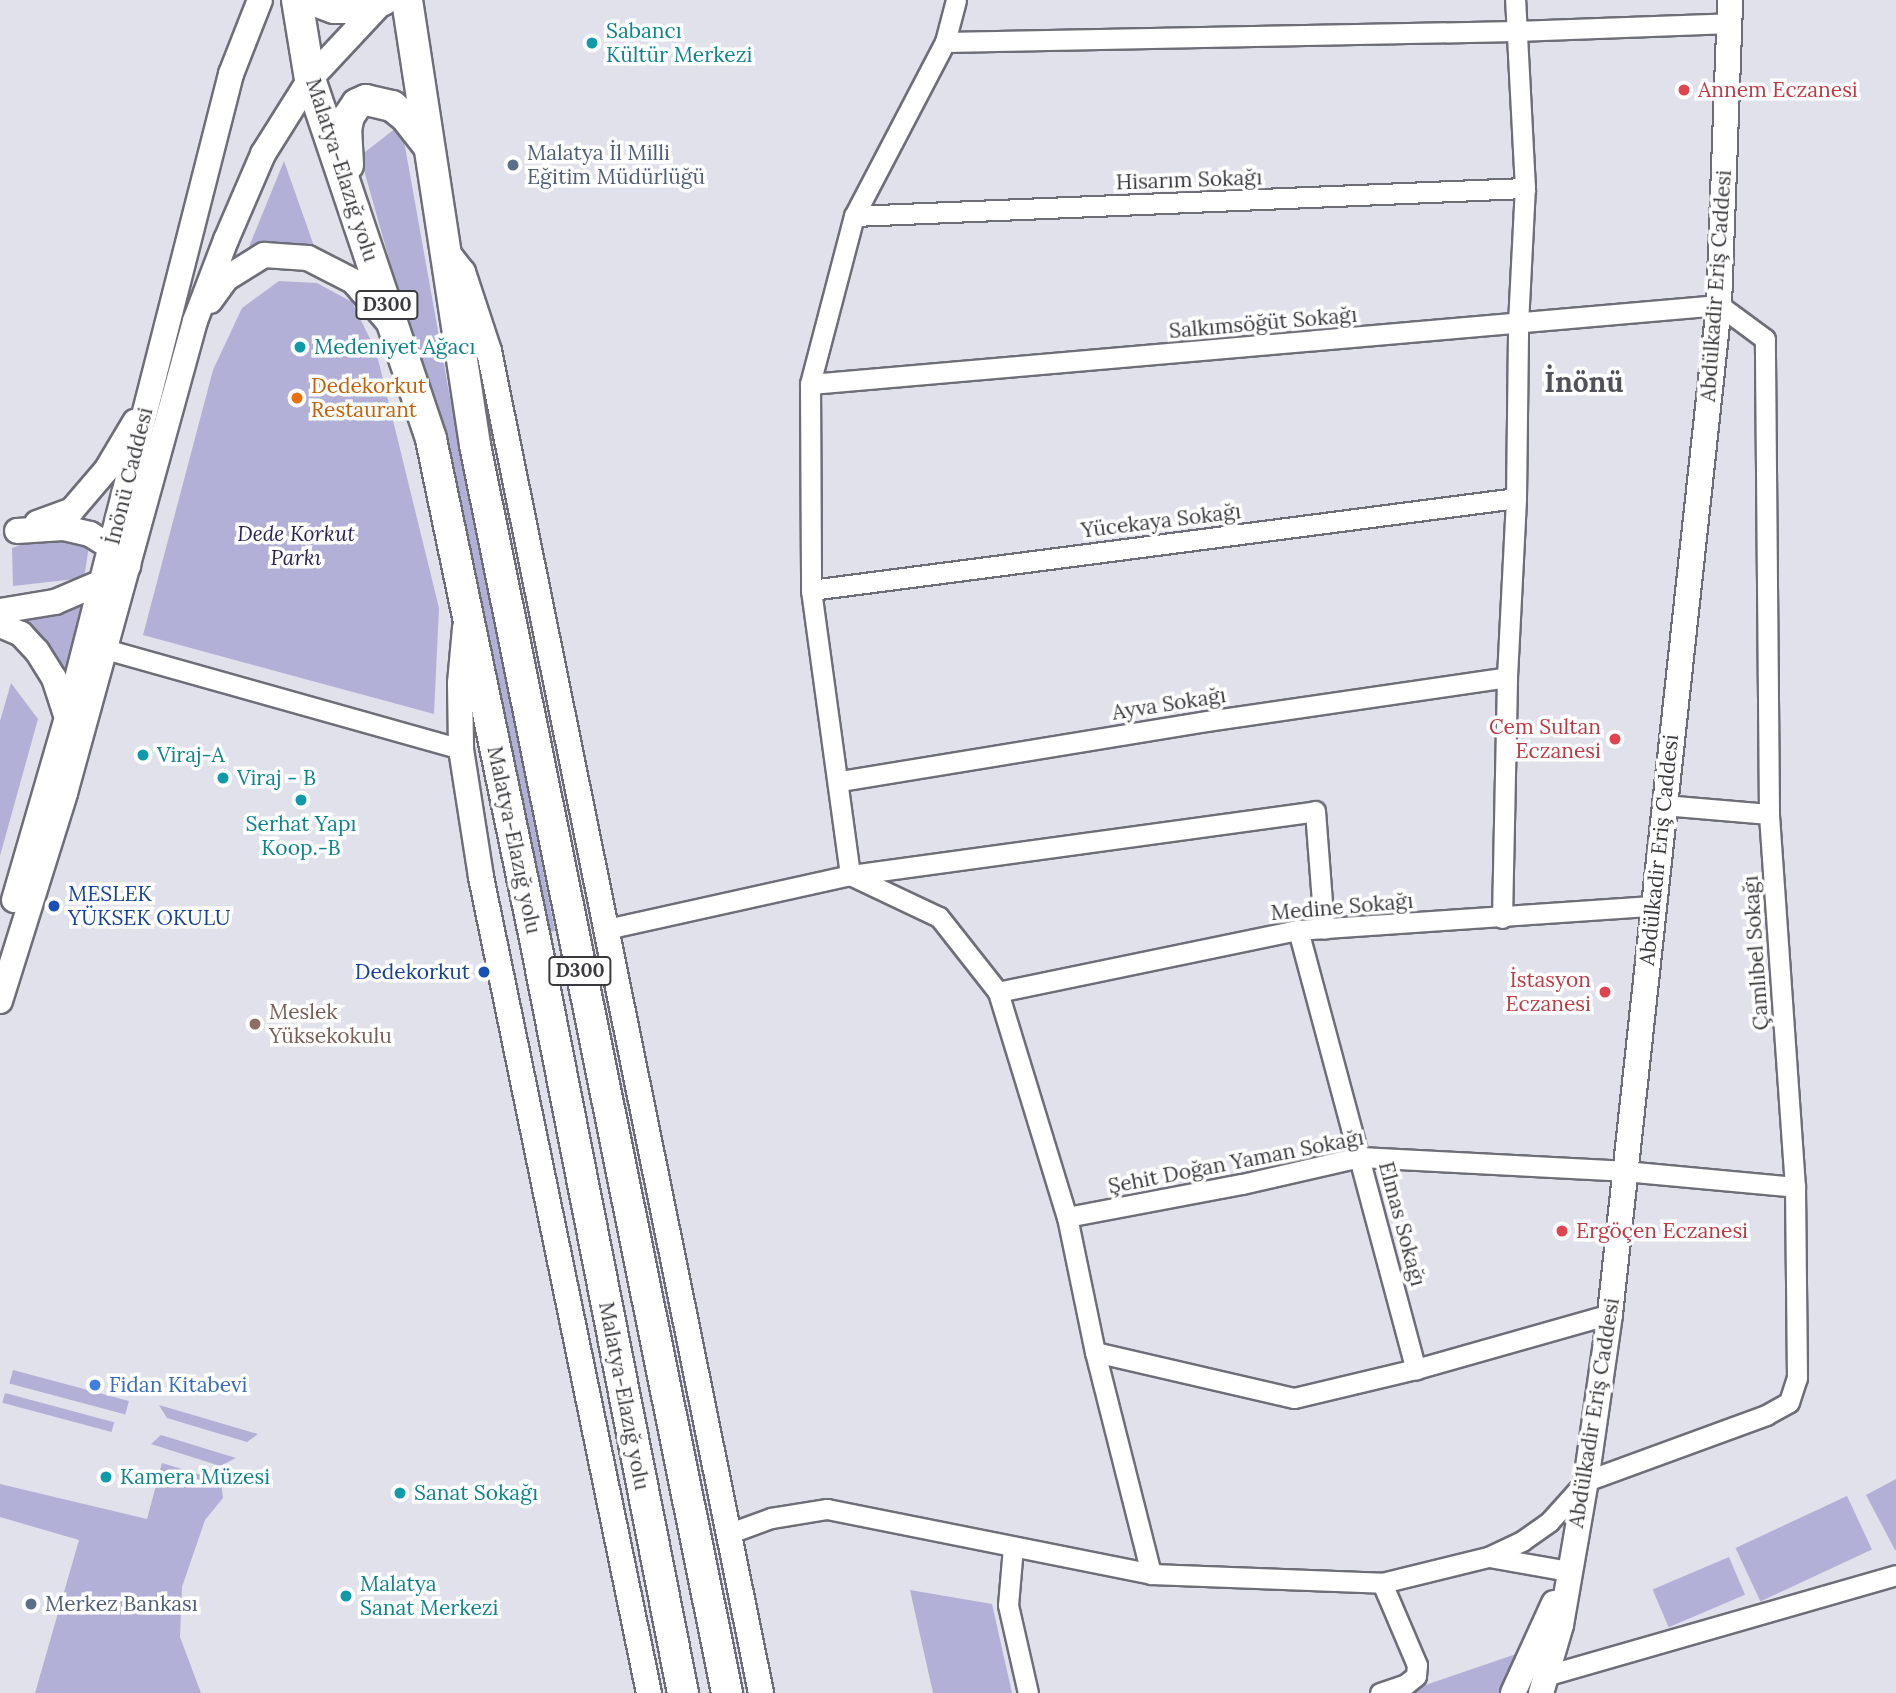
<!DOCTYPE html>
<meta charset="utf-8">
<style>
body{margin:0}
#map{position:relative;width:1896px;height:1693px;overflow:hidden;background:#e1e1eb;font-family:Lora,serif}
div>[style]{position:absolute}
.green>*{inset:0;background:#b2b0d6;transform-origin:0 0}
.roads{filter:drop-shadow(2px 0 #6e6e78) drop-shadow(-2px 0 #6e6e78) drop-shadow(0 2px #6e6e78) drop-shadow(0 -2px #6e6e78)}
.minor>*{height:19px;margin:-9.5px;padding:0 9.5px;transform-origin:9.5px;border-radius:9.5px;background:#fff}
.major>*{height:24px;margin:-12px;padding:0 12px;transform-origin:12px;border-radius:12px;background:#fff}
.highway>*{height:30px;margin:-15px;padding:0 15px;transform-origin:15px;border-radius:15px;background:#fff}
.dots>*{width:19px;height:19px;translate:-50% -50%;box-sizing:border-box;border:4px solid #fff;border-radius:50%}
span{translate:-50% -50%;white-space:nowrap;text-align:center;line-height:1.15;-webkit-text-stroke:7px #fff;paint-order:stroke}
.shield-label span{padding:2px 5px;background:#fff;border:2px solid;border-radius:5px;-webkit-text-stroke-width:0}
.shield-label{font-size:19px;color:#3a3a3e;font-weight:700}
.culture-label{font-size:21px;color:#0d838f}
.left{translate:0 -50%;text-align:left}
.health-label{font-size:21px;color:#be3a42}
.right{translate:-100% -50%;text-align:right}
.service-label{font-size:21px;color:#4e5e75}
.street-label{font-size:21px;color:#3a3a3e}
.food-label{font-size:21px;color:#c56008}
.park-label{font-size:21px;color:#2b1f5a;font-style:italic}
.transit-label{font-size:21px;color:#164399}
.education-label{font-size:21px;color:#785e54}
.shop-label{font-size:21px;color:#366cbe}
.district-label{font-size:28px;color:#51515a;font-weight:700}
</style>
<div id="map">
<div class="green">
<div style="clip-path:polygon(401px 124px,448px 387px,555px 931px,543px 934px,433px 415px,360px 156px)"></div>
<div style="clip-path:polygon(284px 161px,314px 246px,276px 245px,246px 254px)"></div>
<div style="clip-path:polygon(279px 281px,317px 283px,352px 302px,376px 351px,439px 608px,434px 714px,143px 635px,213px 370px,242px 308px)"></div>
<div style="clip-path:polygon(47px 535px,89px 546px,84px 578px,13px 586px,12px 548px)"></div>
<div style="clip-path:polygon(89px 598px,68px 681px,19px 617px)"></div>
<div style="clip-path:polygon(11px 683px,38px 719px,0 856px,0 721px)"></div>
<div style="left:13px;top:1370px;width:120px;height:14px;rotate:15deg"></div>
<div style="left:5px;top:1393px;width:113px;height:10px;rotate:15deg"></div>
<div style="clip-path:polygon(159px 1405px,258px 1434px,247px 1442px,167px 1418px)"></div>
<div style="clip-path:polygon(161px 1435px,236px 1458px,220px 1466px,151px 1444px)"></div>
<div style="clip-path:polygon(162px 1463px,221px 1481px,223px 1498px,205px 1520px,182px 1587px,180px 1637px,201px 1693px,35px 1693px,79px 1540px,0 1517px,0 1484px,147px 1519px)"></div>
<div style="clip-path:polygon(1896px 1479px,1896px 1550px,1895px 1550px,1866px 1495px)"></div>
<div style="left:1847px;top:1496px;width:59px;height:123px;rotate:65deg"></div>
<div style="left:1729px;top:1557px;width:41px;height:83px;rotate:67deg"></div>
<div style="clip-path:polygon(910px 1590px,992px 1604px,1012px 1693px,933px 1693px)"></div>
<div style="clip-path:polygon(1522px 1652px,1499px 1693px,1402px 1693px)"></div>
</div>
<div class="roads">
<div class="minor">
<div style="left:956px;top:0;width:43px;rotate:104.7deg"></div>
<div style="left:945px;top:42px;width:196px;rotate:117.6deg"></div>
<div style="left:854px;top:216px;width:174px;rotate:104.7deg"></div>
<div style="left:810px;top:384px;width:206px;rotate:89.7deg"></div>
<div style="left:811px;top:590px;width:288px;rotate:82.2deg"></div>
<div style="left:850px;top:875px;width:98px;rotate:25.3deg"></div>
<div style="left:939px;top:917px;width:95px;rotate:51.8deg"></div>
<div style="left:998px;top:992px;width:235px;rotate:73deg"></div>
<div style="left:1067px;top:1217px;width:138px;rotate:78.3deg"></div>
<div style="left:1095px;top:1352px;width:229px;rotate:75.8deg"></div>
<div style="left:945px;top:42px;width:571px;rotate:-1.1deg"></div>
<div style="left:1516px;top:31px;width:215px;rotate:-2.1deg"></div>
<div style="left:854px;top:216px;width:672px;rotate:-2.39deg"></div>
<div style="left:811px;top:590px;width:711px;rotate:-7.43deg"></div>
<div style="left:105px;top:649px;width:370px;rotate:15.7deg"></div>
<div style="left:840px;top:781px;width:372px;rotate:-9.3deg"></div>
<div style="left:1207px;top:721px;width:303px;rotate:-8.3deg"></div>
<div style="left:1664px;top:805px;width:105px;rotate:4.9deg"></div>
<div style="left:1502px;top:918px;width:241px;rotate:-88.8deg"></div>
<div style="left:1507px;top:677px;width:179px;rotate:-87.1deg"></div>
<div style="left:1516px;top:498px;width:174px;rotate:-89.3deg"></div>
<div style="left:1518px;top:324px;width:136px;rotate:-87.1deg"></div>
<div style="left:1525px;top:188px;width:188px;rotate:-93deg"></div>
<div style="left:607px;top:929px;width:249px;rotate:-12.5deg"></div>
<div style="left:850px;top:875px;width:469px;rotate:-7.8deg"></div>
<div style="left:1315px;top:811px;width:118px;rotate:85.6deg"></div>
<div style="left:1298px;top:930px;width:455px;rotate:75deg"></div>
<div style="left:998px;top:992px;width:306px;rotate:-11.7deg"></div>
<div style="left:1298px;top:930px;width:356px;rotate:-3.9deg"></div>
<div style="left:1067px;top:1217px;width:178px;rotate:-10.7deg"></div>
<div style="left:1242px;top:1184px;width:121px;rotate:-12.9deg"></div>
<div style="left:1360px;top:1157px;width:264px;rotate:3deg"></div>
<div style="left:1624px;top:1171px;width:172px;rotate:5.3deg"></div>
<div style="left:1095px;top:1352px;width:204px;rotate:13deg"></div>
<div style="left:1294px;top:1398px;width:125px;rotate:-13.4deg"></div>
<div style="left:1416px;top:1369px;width:202px;rotate:-15.8deg"></div>
<div style="left:730px;top:1533px;width:44px;rotate:-20.1deg"></div>
<div style="left:771px;top:1518px;width:57px;rotate:-9.1deg"></div>
<div style="left:827px;top:1509px;width:330px;rotate:11.3deg"></div>
<div style="left:1151px;top:1574px;width:231px;rotate:2.2deg"></div>
<div style="left:1382px;top:1583px;width:109px;rotate:-13.8deg"></div>
<div style="left:1488px;top:1557px;width:38px;rotate:-25deg"></div>
<div style="left:1522px;top:1541px;width:33px;rotate:-35deg"></div>
<div style="left:1549px;top:1522px;width:55px;rotate:-47.9deg"></div>
<div style="left:1586px;top:1481px;width:192px;rotate:-20.1deg"></div>
<div style="left:1766px;top:1415px;width:26px;rotate:-29deg"></div>
<div style="left:1789px;top:1402px;width:25px;rotate:-72deg"></div>
<div style="left:1797px;top:1378px;width:191px;rotate:-90.6deg"></div>
<div style="left:1795px;top:1187px;width:374px;rotate:-94deg"></div>
<div style="left:1769px;top:814px;width:475px;rotate:-90.5deg"></div>
<div style="left:1765px;top:339px;width:57px;rotate:-143.5deg"></div>
<div style="left:1719px;top:305px;width:912px;rotate:175.03deg"></div>
<div style="left:1013px;top:1547px;width:58px;rotate:94.9deg"></div>
<div style="left:1008px;top:1605px;width:90px;rotate:77.2deg"></div>
<div style="left:1489px;top:1557px;width:80px;rotate:10deg"></div>
<div style="left:1548px;top:1675px;width:362px;rotate:-16deg"></div>
<div style="left:1380px;top:1693px;width:28px;rotate:-19deg"></div>
<div style="left:1406px;top:1684px;width:13px;rotate:-39deg"></div>
<div style="left:1416px;top:1676px;width:11px;rotate:-85deg"></div>
<div style="left:1417px;top:1665px;width:89px;rotate:-113.1deg"></div>
</div>
<div class="major">
<div style="left:444px;top:248px;width:31px;rotate:52deg"></div>
<div style="left:463px;top:272px;width:83px;rotate:71.8deg"></div>
<div style="left:489px;top:351px;width:1369px;rotate:78.54deg"></div>
<div style="left:210px;top:301px;width:29px;rotate:-54deg"></div>
<div style="left:227px;top:278px;width:44px;rotate:-31.9deg"></div>
<div style="left:264px;top:255px;width:44px;rotate:3.9deg"></div>
<div style="left:308px;top:258px;width:51px;rotate:27.1deg"></div>
<div style="left:353px;top:281px;width:57px;rotate:49.3deg"></div>
<div style="left:37px;top:523px;width:37px;rotate:-20deg"></div>
<div style="left:72px;top:510px;width:54px;rotate:-49.5deg"></div>
<div style="left:107px;top:469px;width:55px;rotate:-59.2deg"></div>
<div style="left:0;top:611px;width:56px;rotate:-9.3deg"></div>
<div style="left:55px;top:602px;width:51px;rotate:-23.1deg"></div>
<div style="left:102px;top:582px;width:31px;rotate:-32deg"></div>
<div style="left:128px;top:566px;width:19px;rotate:-126deg"></div>
<div style="left:117px;top:551px;width:32px;rotate:-148deg"></div>
<div style="left:90px;top:534px;width:28px;rotate:-167deg"></div>
<div style="left:63px;top:528px;width:46px;rotate:176.3deg"></div>
<div style="left:0;top:625px;width:23px;rotate:23deg"></div>
<div style="left:21px;top:634px;width:23px;rotate:47deg"></div>
<div style="left:37px;top:651px;width:32px;rotate:58deg"></div>
<div style="left:54px;top:678px;width:42px;rotate:72deg"></div>
<div style="left:465px;top:628px;width:55px;rotate:95.2deg"></div>
<div style="left:460px;top:683px;width:66px;rotate:89.1deg"></div>
<div style="left:461px;top:749px;width:130px;rotate:81.1deg"></div>
<div style="left:481px;top:877px;width:833px;rotate:78.37deg"></div>
<div style="left:14px;top:900px;width:190px;rotate:-73.8deg"></div>
<div style="left:67px;top:718px;width:665px;rotate:-75.71deg"></div>
<div style="left:231px;top:74px;width:79px;rotate:-68.6deg"></div>
<div style="left:0;top:1001px;width:218px;rotate:-72.6deg"></div>
<div style="left:65px;top:793px;width:490px;rotate:-74.6deg"></div>
<div style="left:195px;top:321px;width:87px;rotate:-69.1deg"></div>
<div style="left:226px;top:240px;width:94px;rotate:-66.7deg"></div>
<div style="left:263px;top:154px;width:89px;rotate:-57.9deg"></div>
<div style="left:310px;top:79px;width:108px;rotate:-46.9deg"></div>
<div style="left:1513px;top:1693px;width:99px;rotate:-65.5deg"></div>
<div style="left:1541px;top:1693px;width:71px;rotate:-73.6deg"></div>
<div style="left:1561px;top:1625px;width:146px;rotate:-80.2deg"></div>
<div style="left:1586px;top:1481px;width:169px;rotate:-81.8deg"></div>
<div style="left:1610px;top:1314px;width:1015px;rotate:-83.83deg"></div>
<div style="left:1719px;top:305px;width:305px;rotate:-87.9deg"></div>
</div>
<div class="highway">
<div style="left:297px;top:0;width:80px;rotate:80.7deg"></div>
<div style="left:310px;top:79px;width:380px;rotate:71.4deg"></div>
<div style="left:431px;top:439px;width:516px;rotate:78.25deg"></div>
<div style="left:536px;top:944px;width:763px;rotate:78.9deg"></div>
<div style="left:312px;top:0;width:23px;rotate:20deg"></div>
<div style="left:334px;top:8px;width:25px"></div>
<div style="left:359px;top:8px;width:25px;rotate:-18deg"></div>
<div style="left:407px;top:0;width:450px;rotate:81.3deg"></div>
<div style="left:475px;top:445px;width:1273px;rotate:78.58deg"></div>
<div style="left:348px;top:165px;width:35px;rotate:-93deg"></div>
<div style="left:346px;top:130px;width:14px;rotate:-78deg"></div>
<div style="left:349px;top:116px;width:14px;rotate:-56deg"></div>
<div style="left:357px;top:104px;width:10px;rotate:-24deg"></div>
<div style="left:366px;top:100px;width:27px;rotate:13deg"></div>
<div style="left:392px;top:106px;width:16px;rotate:38deg"></div>
<div style="left:405px;top:116px;width:36px;rotate:52deg"></div>
</div>
</div>
<div class="dots">
<div style="left:592px;top:43px;background:#0f9aa8"></div>
<div style="left:1684px;top:90px;background:#e0444e"></div>
<div style="left:513px;top:165px;background:#5c6f8a"></div>
<div style="left:300px;top:347px;background:#0f9aa8"></div>
<div style="left:297px;top:398px;background:#e8710a"></div>
<div style="left:1615px;top:739px;background:#e0444e"></div>
<div style="left:143px;top:755px;background:#0f9aa8"></div>
<div style="left:223px;top:778px;background:#0f9aa8"></div>
<div style="left:301px;top:800px;background:#0f9aa8"></div>
<div style="left:54px;top:906px;background:#1a4fb4"></div>
<div style="left:484px;top:972px;background:#1a4fb4"></div>
<div style="left:1605px;top:992px;background:#e0444e"></div>
<div style="left:255px;top:1024px;background:#8d6e63"></div>
<div style="left:1562px;top:1231px;background:#e0444e"></div>
<div style="left:95px;top:1385px;background:#3f7fe0"></div>
<div style="left:106px;top:1477px;background:#0f9aa8"></div>
<div style="left:400px;top:1493px;background:#0f9aa8"></div>
<div style="left:346px;top:1596px;background:#0f9aa8"></div>
<div style="left:31px;top:1604px;background:#5c6f8a"></div>
</div>
<div class="shield-label">
<span style="left:387px;top:305px">D300</span>
<span style="left:580px;top:971px">D300</span>
</div>
<div class="culture-label">
<span class="left" style="left:606px;top:43px">Sabancı<br>Kültür Merkezi</span>
<span class="left" style="left:314px;top:347px">Medeniyet Ağacı</span>
<span class="left" style="left:157px;top:755px">Viraj-A</span>
<span class="left" style="left:237px;top:778px">Viraj - B</span>
<span style="left:301px;top:836px">Serhat Yapı<br>Koop.-B</span>
<span class="left" style="left:120px;top:1477px">Kamera Müzesi</span>
<span class="left" style="left:414px;top:1493px">Sanat Sokağı</span>
<span class="left" style="left:360px;top:1596px">Malatya<br>Sanat Merkezi</span>
</div>
<div class="health-label">
<span class="left" style="left:1698px;top:90px">Annem Eczanesi</span>
<span class="right" style="left:1601px;top:739px">Cem Sultan<br>Eczanesi</span>
<span class="right" style="left:1591px;top:992px">İstasyon<br>Eczanesi</span>
<span class="left" style="left:1576px;top:1231px">Ergöçen Eczanesi</span>
</div>
<div class="service-label">
<span class="left" style="left:527px;top:165px">Malatya İl Milli<br>Eğitim Müdürlüğü</span>
<span class="left" style="left:45px;top:1604px">Merkez Bankası</span>
</div>
<div class="street-label">
<span style="left:342px;top:170px;rotate:72deg">Malatya-Elazığ yolu</span>
<span style="left:1189px;top:180px;rotate:-2deg">Hisarım Sokağı</span>
<span style="left:1716px;top:286px;rotate:-86deg">Abdülkadir Eriş Caddesi</span>
<span style="left:1263px;top:323px;rotate:-5deg">Salkımsöğüt Sokağı</span>
<span style="left:129px;top:476px;rotate:-76deg">İnönü Caddesi</span>
<span style="left:1161px;top:521px;rotate:-7deg">Yücekaya Sokağı</span>
<span style="left:1169px;top:704px;rotate:-9deg">Ayva Sokağı</span>
<span style="left:514px;top:840px;rotate:78deg">Malatya-Elazığ yolu</span>
<span style="left:1659px;top:850px;rotate:-84deg">Abdülkadir Eriş Caddesi</span>
<span style="left:1342px;top:907px;rotate:-5deg">Medine Sokağı</span>
<span style="left:1756px;top:953px;rotate:-94deg">Çamlıbel Sokağı</span>
<span style="left:1236px;top:1162px;rotate:-11deg">Şehit Doğan Yaman Sokağı</span>
<span style="left:1402px;top:1224px;rotate:75deg">Elmas Sokağı</span>
<span style="left:624px;top:1396px;rotate:79deg">Malatya-Elazığ yolu</span>
<span style="left:1594px;top:1413px;rotate:-81deg">Abdülkadir Eriş Caddesi</span>
</div>
<div class="food-label">
<span class="left" style="left:311px;top:398px">Dedekorkut<br>Restaurant</span>
</div>
<div class="park-label">
<span style="left:296px;top:546px">Dede Korkut<br>Parkı</span>
</div>
<div class="transit-label">
<span class="left" style="left:68px;top:906px">MESLEK<br>YÜKSEK OKULU</span>
<span class="right" style="left:470px;top:972px">Dedekorkut</span>
</div>
<div class="education-label">
<span class="left" style="left:269px;top:1024px">Meslek<br>Yüksekokulu</span>
</div>
<div class="shop-label">
<span class="left" style="left:109px;top:1385px">Fidan Kitabevi</span>
</div>
<div class="district-label">
<span style="left:1584px;top:382px">İnönü</span>
</div>
</div>
